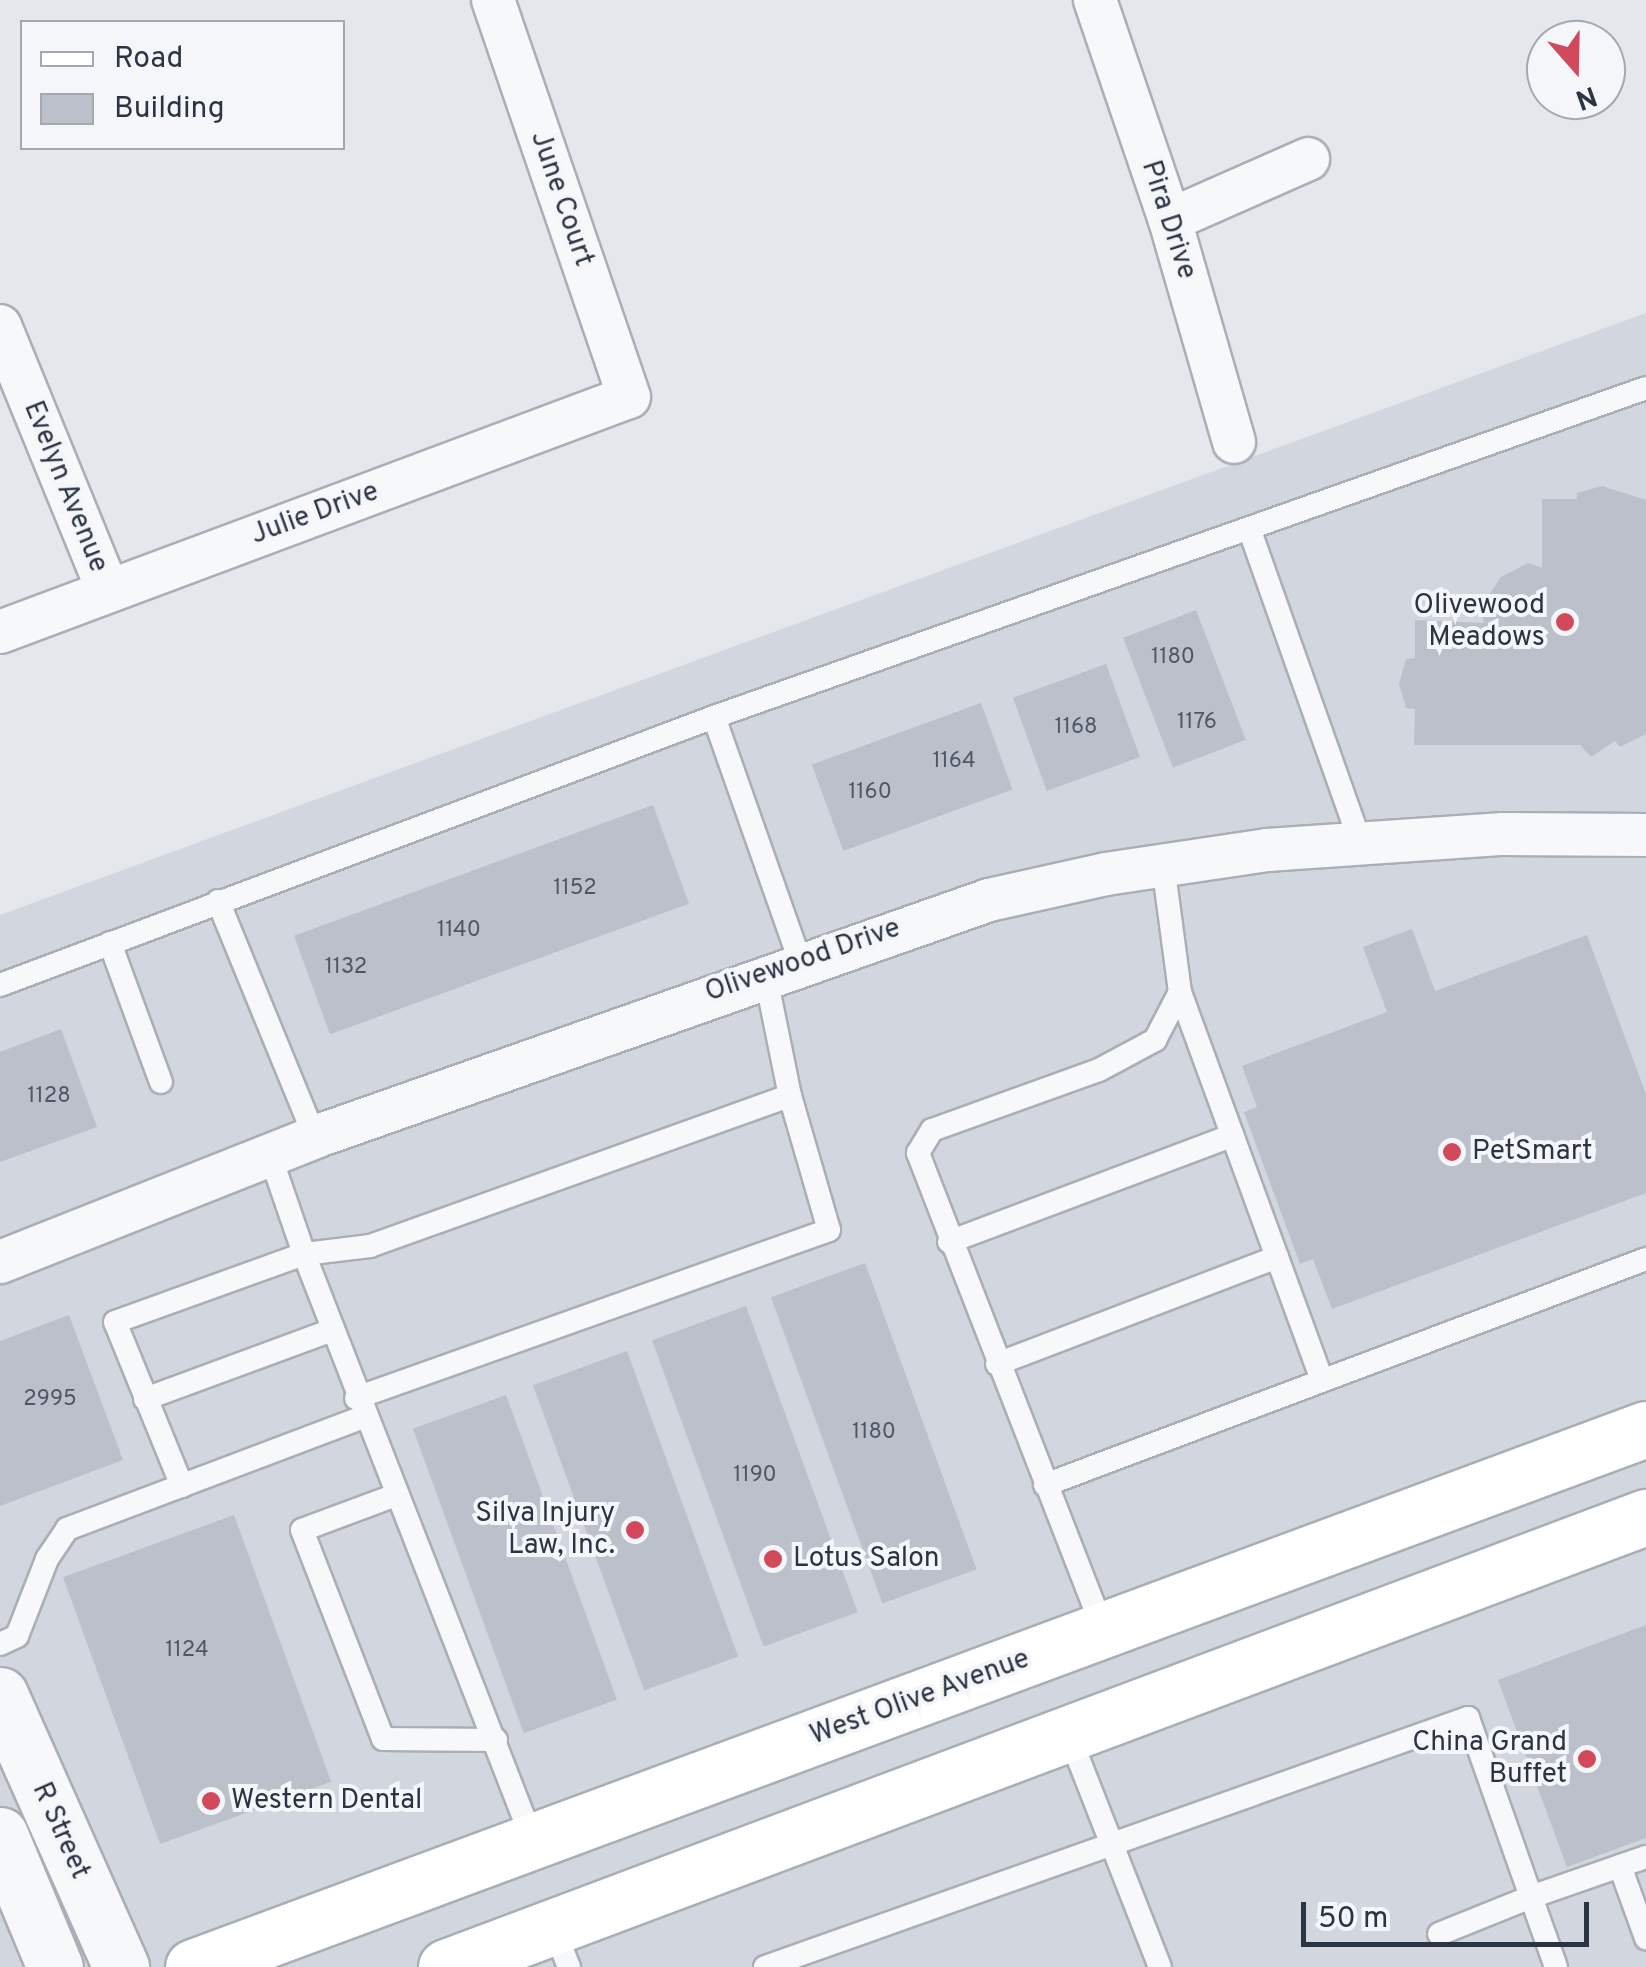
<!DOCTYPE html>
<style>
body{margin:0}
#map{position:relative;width:1646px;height:1967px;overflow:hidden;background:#e4e7ec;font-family:Overpass,sans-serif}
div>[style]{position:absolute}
.built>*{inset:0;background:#d2d6de}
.building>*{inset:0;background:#bbc0ca;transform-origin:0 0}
.roads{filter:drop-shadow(2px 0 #a9aeb7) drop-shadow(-2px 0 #a9aeb7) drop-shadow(0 2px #a9aeb7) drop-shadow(0 -2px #a9aeb7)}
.service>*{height:22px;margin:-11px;padding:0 11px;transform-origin:11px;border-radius:11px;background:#f7f8fa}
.minor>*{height:42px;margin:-21px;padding:0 21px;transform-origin:21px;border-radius:21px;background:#f7f8fa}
.tertiary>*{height:55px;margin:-27.5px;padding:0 27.5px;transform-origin:27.5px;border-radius:27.5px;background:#f7f8fa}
.secondary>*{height:55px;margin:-27.5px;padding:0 27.5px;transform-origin:27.5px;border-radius:27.5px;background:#fff}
.dots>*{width:28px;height:28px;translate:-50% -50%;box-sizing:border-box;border:5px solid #f4f6f9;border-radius:50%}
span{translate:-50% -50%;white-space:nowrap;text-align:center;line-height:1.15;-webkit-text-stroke:8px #f4f6f9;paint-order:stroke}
.number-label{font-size:22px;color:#4f5766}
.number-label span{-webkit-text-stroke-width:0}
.street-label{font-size:28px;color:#2b3445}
.poi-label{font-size:28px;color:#2b3445}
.right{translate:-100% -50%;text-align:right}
.left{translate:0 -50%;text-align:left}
.legend{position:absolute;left:20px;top:20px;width:325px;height:130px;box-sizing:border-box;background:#f4f6f9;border:2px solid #a4a8b1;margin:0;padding:12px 18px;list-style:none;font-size:30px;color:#2b3445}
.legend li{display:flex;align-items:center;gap:20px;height:50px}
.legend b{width:50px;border:2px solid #a4a8b1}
.north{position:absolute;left:1526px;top:20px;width:100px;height:100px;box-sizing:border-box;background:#f4f6f9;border:2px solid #a4a8b1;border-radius:50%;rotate:160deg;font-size:28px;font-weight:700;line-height:40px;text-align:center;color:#2b3445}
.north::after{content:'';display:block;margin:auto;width:35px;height:45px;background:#d1495b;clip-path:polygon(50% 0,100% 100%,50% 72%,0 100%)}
.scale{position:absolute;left:1301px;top:1902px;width:288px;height:45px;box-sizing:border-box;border:5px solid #2b3445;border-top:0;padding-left:12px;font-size:30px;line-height:35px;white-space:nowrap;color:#2b3445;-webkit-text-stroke:8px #f4f6f9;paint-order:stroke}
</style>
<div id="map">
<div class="built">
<div style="clip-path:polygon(1646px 313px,1646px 1967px,0 1967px,0 915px)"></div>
</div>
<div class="building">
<div style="clip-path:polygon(1602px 486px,1646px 500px,1646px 734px,1620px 747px,1615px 741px,1591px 757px,1580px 745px,1414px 745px,1415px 709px,1406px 708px,1399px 684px,1406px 659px,1415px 658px,1415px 620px,1484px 623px,1481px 606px,1501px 577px,1528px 563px,1542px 568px,1542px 499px,1577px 499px,1577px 493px)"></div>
<div style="left:1196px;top:610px;width:139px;height:78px;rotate:69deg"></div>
<div style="left:1106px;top:664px;width:99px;height:99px;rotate:70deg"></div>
<div style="left:981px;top:703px;width:92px;height:180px;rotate:70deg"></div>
<div style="left:653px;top:805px;width:105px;height:382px;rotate:70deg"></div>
<div style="clip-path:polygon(1412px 929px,1435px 991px,1587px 935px,1646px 1094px,1646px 1193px,1332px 1309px,1313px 1259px,1300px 1264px,1244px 1112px,1257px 1107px,1242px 1066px,1387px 1012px,1363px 947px)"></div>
<div style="clip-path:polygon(61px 1029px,97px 1127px,0 1162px,0 1052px)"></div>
<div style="left:865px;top:1263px;width:326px;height:100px;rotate:70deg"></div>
<div style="left:746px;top:1306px;width:326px;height:100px;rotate:70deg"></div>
<div style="clip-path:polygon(69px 1315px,123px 1460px,0 1506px,0 1341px)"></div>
<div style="left:627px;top:1351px;width:325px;height:100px;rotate:70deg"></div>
<div style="left:506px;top:1395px;width:324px;height:99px;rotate:70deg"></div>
<div style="left:234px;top:1515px;width:284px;height:182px;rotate:70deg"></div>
<div style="clip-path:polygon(1646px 1625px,1646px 1838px,1567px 1867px,1498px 1680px)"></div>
</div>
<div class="roads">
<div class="service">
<div style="left:1250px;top:531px;width:330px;rotate:70.5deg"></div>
<div style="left:714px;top:717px;width:259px;rotate:70.6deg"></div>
<div style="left:218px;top:901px;width:255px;rotate:67.7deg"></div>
<div style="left:110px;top:943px;width:148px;rotate:69.9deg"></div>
<div style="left:0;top:985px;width:763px;rotate:-20.57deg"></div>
<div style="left:714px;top:717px;width:988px;rotate:-19.44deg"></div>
<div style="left:1180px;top:992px;width:413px;rotate:69.9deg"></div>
<div style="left:270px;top:1155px;width:105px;rotate:71deg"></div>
<div style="left:304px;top:1254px;width:66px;rotate:-6.9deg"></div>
<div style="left:370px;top:1246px;width:446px;rotate:-19.7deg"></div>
<div style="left:790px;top:1096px;width:126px;rotate:-101.5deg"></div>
<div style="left:949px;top:1242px;width:303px;rotate:-20.6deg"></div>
<div style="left:997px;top:1364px;width:300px;rotate:-20.9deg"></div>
<div style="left:356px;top:1398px;width:502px;rotate:-19.55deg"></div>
<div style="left:829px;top:1230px;width:140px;rotate:-106.2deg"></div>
<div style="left:145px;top:1399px;width:200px;rotate:-20.2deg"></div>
<div style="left:1045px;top:1485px;width:642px;rotate:-20.61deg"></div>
<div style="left:182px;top:1486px;width:177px;rotate:-112.2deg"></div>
<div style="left:115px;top:1322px;width:201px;rotate:-19.8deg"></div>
<div style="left:304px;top:1254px;width:630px;rotate:68.69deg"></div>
<div style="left:396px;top:1495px;width:100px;rotate:159.6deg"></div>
<div style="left:302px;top:1530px;width:224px;rotate:68.8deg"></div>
<div style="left:383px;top:1739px;width:113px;rotate:0.5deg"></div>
<div style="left:1103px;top:1629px;width:511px;rotate:-111.24deg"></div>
<div style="left:918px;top:1153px;width:27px;rotate:-59deg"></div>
<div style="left:932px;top:1130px;width:177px;rotate:-19.8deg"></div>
<div style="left:1099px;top:1070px;width:64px;rotate:-28.2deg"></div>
<div style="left:1155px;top:1040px;width:54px;rotate:-62.5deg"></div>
<div style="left:1180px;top:992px;width:128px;rotate:-97.6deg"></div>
<div style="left:0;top:1644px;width:19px;rotate:-25deg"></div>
<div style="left:17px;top:1636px;width:83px;rotate:-68.7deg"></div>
<div style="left:47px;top:1559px;width:36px;rotate:-56deg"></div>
<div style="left:67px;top:1529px;width:316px;rotate:-20.7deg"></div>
<div style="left:1069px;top:1735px;width:249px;rotate:68.6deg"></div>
<div style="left:1620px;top:1866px;width:77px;rotate:70.1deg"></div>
<div style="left:553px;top:1927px;width:43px;rotate:68.2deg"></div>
<div style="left:1439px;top:1934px;width:99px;rotate:-21.9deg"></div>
<div style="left:1531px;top:1897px;width:74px;rotate:70.3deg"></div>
<div style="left:765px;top:1967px;width:746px;rotate:-19.5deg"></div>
<div style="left:1468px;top:1718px;width:190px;rotate:70.6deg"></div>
<div style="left:1531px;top:1897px;width:122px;rotate:-19.2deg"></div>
</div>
<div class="minor">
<div style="left:1095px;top:0;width:232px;rotate:71.2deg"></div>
<div style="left:1170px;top:220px;width:231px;rotate:73.9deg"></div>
<div style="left:1170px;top:220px;width:151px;rotate:-23.8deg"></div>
<div style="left:0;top:326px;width:286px;rotate:67.8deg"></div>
<div style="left:0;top:632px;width:671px;rotate:-20.49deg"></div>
<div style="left:629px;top:397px;width:420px;rotate:-108.9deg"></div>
<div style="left:0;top:1262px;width:339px;rotate:-21.6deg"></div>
<div style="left:315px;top:1137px;width:714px;rotate:-19.37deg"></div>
<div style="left:989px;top:900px;width:120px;rotate:-12.5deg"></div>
<div style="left:1106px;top:874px;width:163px;rotate:-8.5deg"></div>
<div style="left:1267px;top:850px;width:237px;rotate:-3.9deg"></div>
<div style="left:1503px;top:834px;width:143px;rotate:0.4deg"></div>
</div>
<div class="tertiary">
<div style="left:0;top:1695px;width:298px;rotate:66deg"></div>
<div style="left:0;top:1835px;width:143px;rotate:67.4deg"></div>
</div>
<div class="secondary">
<div style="left:193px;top:1967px;width:1549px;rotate:-20.32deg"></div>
<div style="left:446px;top:1967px;width:1282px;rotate:-20.56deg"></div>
</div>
</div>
<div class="dots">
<div style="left:1565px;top:622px;background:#d1495b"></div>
<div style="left:1452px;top:1152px;background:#d1495b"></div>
<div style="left:635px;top:1530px;background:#d1495b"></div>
<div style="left:773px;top:1559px;background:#d1495b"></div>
<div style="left:1587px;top:1759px;background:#d1495b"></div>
<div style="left:211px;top:1801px;background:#d1495b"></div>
</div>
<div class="number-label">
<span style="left:1173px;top:658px">1180</span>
<span style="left:1197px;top:723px">1176</span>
<span style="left:1076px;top:728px">1168</span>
<span style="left:954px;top:762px">1164</span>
<span style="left:870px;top:793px">1160</span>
<span style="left:575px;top:889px">1152</span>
<span style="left:459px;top:931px">1140</span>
<span style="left:346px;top:968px">1132</span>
<span style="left:49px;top:1097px">1128</span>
<span style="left:50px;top:1400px">2995</span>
<span style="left:874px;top:1433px">1180</span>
<span style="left:755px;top:1476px">1190</span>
<span style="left:187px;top:1651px">1124</span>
</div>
<div class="street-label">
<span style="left:561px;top:199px;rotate:71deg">June Court</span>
<span style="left:1168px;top:220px;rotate:72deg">Pira Drive</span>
<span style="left:65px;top:487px;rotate:68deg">Evelyn Avenue</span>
<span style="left:315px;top:514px;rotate:-20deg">Julie Drive</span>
<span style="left:803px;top:961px;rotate:-19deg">Olivewood Drive</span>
<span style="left:920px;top:1698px;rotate:-20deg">West Olive Avenue</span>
<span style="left:60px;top:1831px;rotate:66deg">R Street</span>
</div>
<div class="poi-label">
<span class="right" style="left:1545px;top:622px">Olivewood<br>Meadows</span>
<span class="left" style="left:1472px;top:1152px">PetSmart</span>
<span class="right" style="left:615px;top:1530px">Silva Injury<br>Law, Inc.</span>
<span class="left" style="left:793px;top:1559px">Lotus Salon</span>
<span class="right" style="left:1567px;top:1759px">China Grand<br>Buffet</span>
<span class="left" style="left:231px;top:1801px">Western Dental</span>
</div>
<ul class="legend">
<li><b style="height:12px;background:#fff"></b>Road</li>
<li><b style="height:28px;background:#bbc0ca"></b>Building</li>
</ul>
<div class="north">N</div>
<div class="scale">50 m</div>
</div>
